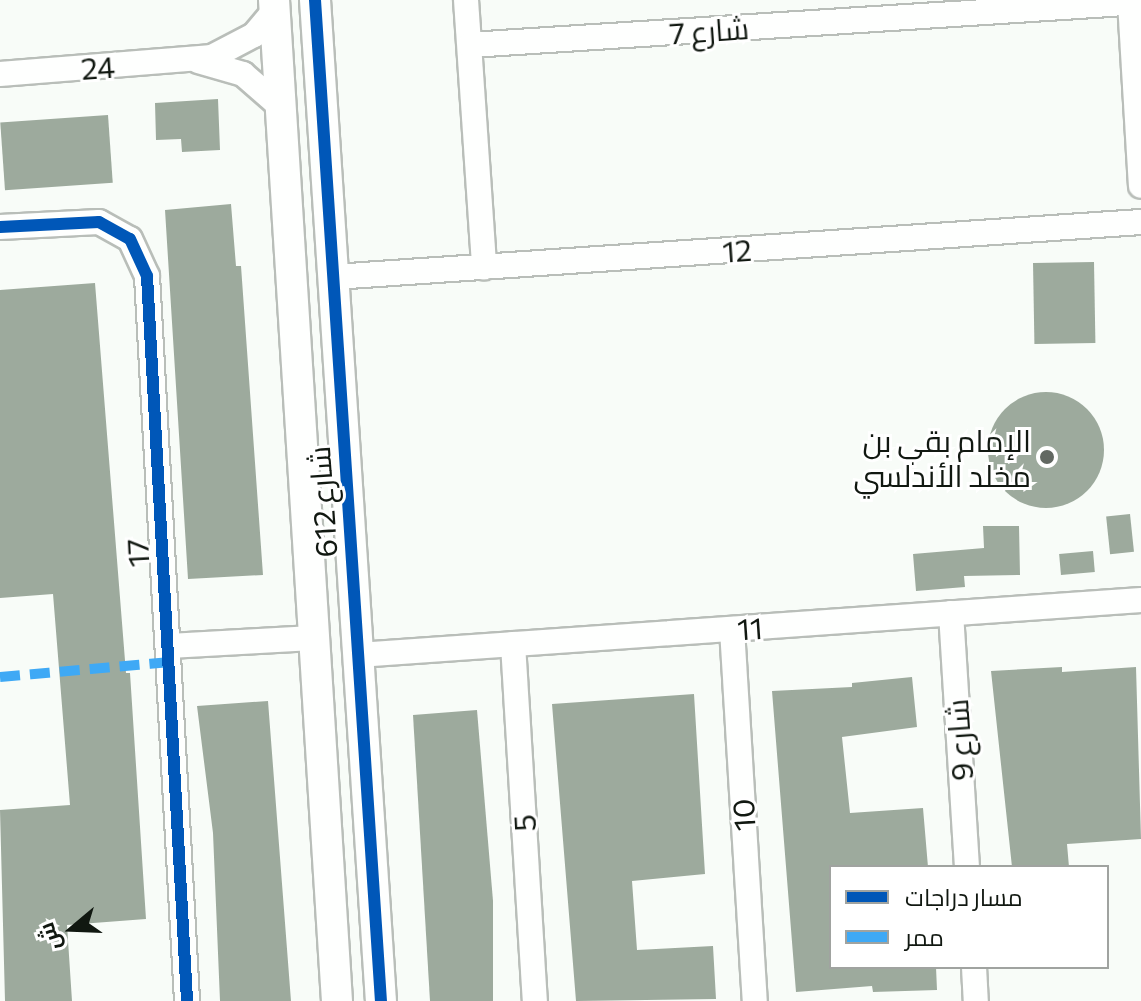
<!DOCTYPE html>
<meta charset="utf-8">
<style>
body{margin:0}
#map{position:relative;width:1141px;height:1001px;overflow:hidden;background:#f8fcf8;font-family:Commissioner,Cairo,sans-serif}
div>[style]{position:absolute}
.building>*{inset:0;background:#9daa9d;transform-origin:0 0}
.round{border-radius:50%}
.roads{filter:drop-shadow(2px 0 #b9beb9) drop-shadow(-2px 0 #b9beb9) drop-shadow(0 2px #b9beb9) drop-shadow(0 -2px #b9beb9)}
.minor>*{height:24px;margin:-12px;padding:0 12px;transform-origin:12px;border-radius:12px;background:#fefffe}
.tertiary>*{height:30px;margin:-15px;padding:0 15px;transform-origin:15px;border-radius:15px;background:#fefffe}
.quiet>*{height:10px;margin-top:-5px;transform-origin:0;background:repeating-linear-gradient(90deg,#3fa9f5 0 20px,transparent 0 30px)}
.cycleway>*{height:12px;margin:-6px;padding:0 6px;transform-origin:6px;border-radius:6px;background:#0057b8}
.dots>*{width:22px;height:22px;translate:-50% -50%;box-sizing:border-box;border:4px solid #fff;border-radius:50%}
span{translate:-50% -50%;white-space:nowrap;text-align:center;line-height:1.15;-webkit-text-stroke:6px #fff;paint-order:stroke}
.street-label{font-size:30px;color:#111811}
.poi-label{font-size:30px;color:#111811}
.right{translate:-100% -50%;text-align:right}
.legend{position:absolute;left:829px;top:865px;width:280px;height:104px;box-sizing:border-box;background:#fff;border:2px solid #a0a3a0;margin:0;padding:10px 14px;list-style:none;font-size:24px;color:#111811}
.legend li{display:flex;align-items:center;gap:16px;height:40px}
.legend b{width:40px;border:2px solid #a0a3a0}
.north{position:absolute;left:32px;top:889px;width:80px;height:80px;-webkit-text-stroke:6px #fff;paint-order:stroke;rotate:251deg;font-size:22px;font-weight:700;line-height:32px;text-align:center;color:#111811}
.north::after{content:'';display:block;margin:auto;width:28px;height:36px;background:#111811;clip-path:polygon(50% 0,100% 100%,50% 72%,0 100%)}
</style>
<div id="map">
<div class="building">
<div style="clip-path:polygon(218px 99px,220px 150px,182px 152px,181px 139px,156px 140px,155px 103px)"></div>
<div style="left:108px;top:115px;width:68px;height:108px;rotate:86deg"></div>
<div style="clip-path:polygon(231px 204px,236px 266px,241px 266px,263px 575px,188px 579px,165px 210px)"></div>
<div style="left:1094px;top:262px;width:81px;height:61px;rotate:89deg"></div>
<div style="clip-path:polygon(95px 283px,126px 673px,130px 673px,146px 919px,67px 925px,72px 1001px,5px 1001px,0 810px,70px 805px,53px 594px,0 598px,0 290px)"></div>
<div class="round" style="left:988px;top:392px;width:116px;height:116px"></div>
<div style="left:1130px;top:514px;width:38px;height:24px;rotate:84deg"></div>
<div style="clip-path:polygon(983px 526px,1019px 526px,1020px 575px,964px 576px,965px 587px,916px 591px,913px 554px,984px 548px)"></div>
<div style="left:1093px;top:551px;width:21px;height:34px;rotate:85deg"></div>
<div style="clip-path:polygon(1062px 667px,1062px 672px,1136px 667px,1141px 839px,1067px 844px,1069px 867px,1012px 867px,991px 671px)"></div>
<div style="clip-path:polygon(912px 677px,917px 727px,842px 737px,850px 813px,923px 808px,928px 867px,831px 867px,831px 967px,936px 967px,937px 990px,873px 992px,872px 986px,796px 992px,772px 691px,852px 687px,852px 683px)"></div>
<div style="clip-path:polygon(694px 694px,705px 874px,632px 881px,637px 950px,713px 946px,716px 999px,576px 1001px,552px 704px)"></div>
<div style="clip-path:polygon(268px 701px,291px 1001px,220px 1001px,213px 833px,197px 706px)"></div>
<div style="clip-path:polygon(477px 710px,493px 901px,493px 1001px,430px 1001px,413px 715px)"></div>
</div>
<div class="roads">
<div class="minor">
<div style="left:466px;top:0;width:268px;rotate:86.1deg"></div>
<div style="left:1130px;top:2px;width:184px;rotate:86.6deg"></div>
<div style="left:470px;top:45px;width:672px;rotate:-3.67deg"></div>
<div style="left:198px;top:61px;width:47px;rotate:16.1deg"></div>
<div style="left:243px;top:74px;width:49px;rotate:40.9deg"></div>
<div style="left:0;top:74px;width:213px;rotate:-4.6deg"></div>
<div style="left:212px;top:57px;width:47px;rotate:-27.6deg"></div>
<div style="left:254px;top:35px;width:33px;rotate:-50deg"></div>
<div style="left:0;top:227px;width:99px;rotate:-2.9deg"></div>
<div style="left:99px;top:222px;width:35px;rotate:29deg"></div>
<div style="left:130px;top:239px;width:41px;rotate:65.3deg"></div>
<div style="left:147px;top:276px;width:726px;rotate:86.84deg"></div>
<div style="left:334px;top:277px;width:809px;rotate:-3.9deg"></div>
<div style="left:951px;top:613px;width:255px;rotate:86.4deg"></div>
<div style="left:732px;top:629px;width:373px;rotate:86.5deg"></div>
<div style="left:513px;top:644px;width:358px;rotate:86.5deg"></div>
<div style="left:169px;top:646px;width:144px;rotate:-3.2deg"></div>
<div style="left:358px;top:655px;width:785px;rotate:-4.02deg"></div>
<div style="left:974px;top:967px;width:34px;rotate:87deg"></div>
</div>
<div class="tertiary">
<div style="left:274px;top:0;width:1003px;rotate:86.4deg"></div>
<div style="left:315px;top:0;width:1003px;rotate:86.23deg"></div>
</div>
</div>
<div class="quiet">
<div style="left:0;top:677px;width:171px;rotate:-5deg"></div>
</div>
<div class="cycleway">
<div style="left:315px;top:0;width:1003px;rotate:86.23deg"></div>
<div style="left:0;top:227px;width:99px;rotate:-2.9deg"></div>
<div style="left:99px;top:222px;width:35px;rotate:29deg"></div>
<div style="left:130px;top:239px;width:41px;rotate:65.3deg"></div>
<div style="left:147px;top:276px;width:726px;rotate:86.84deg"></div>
</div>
<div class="dots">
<div style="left:1047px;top:457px;background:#626862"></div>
</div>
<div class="street-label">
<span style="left:709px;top:30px;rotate:-4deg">شارع 7</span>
<span style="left:98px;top:67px;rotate:-4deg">24</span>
<span style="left:737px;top:250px;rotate:-4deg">12</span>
<span style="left:322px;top:502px;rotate:-94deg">شارع 612</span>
<span style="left:137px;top:553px;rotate:-93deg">17</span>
<span style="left:750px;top:628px;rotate:-4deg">11</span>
<span style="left:959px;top:740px;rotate:-94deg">شارع 9</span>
<span style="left:743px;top:815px;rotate:-94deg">10</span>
<span style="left:524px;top:823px;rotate:-93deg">5</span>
</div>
<div class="poi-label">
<span class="right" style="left:1031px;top:457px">الإمام بقي بن<br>مخلد الأندلسي</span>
</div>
<ul class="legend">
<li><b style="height:10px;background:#0057b8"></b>مسار دراجات</li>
<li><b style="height:10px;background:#3fa9f5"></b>ممر</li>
</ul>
<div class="north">ش</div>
</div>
